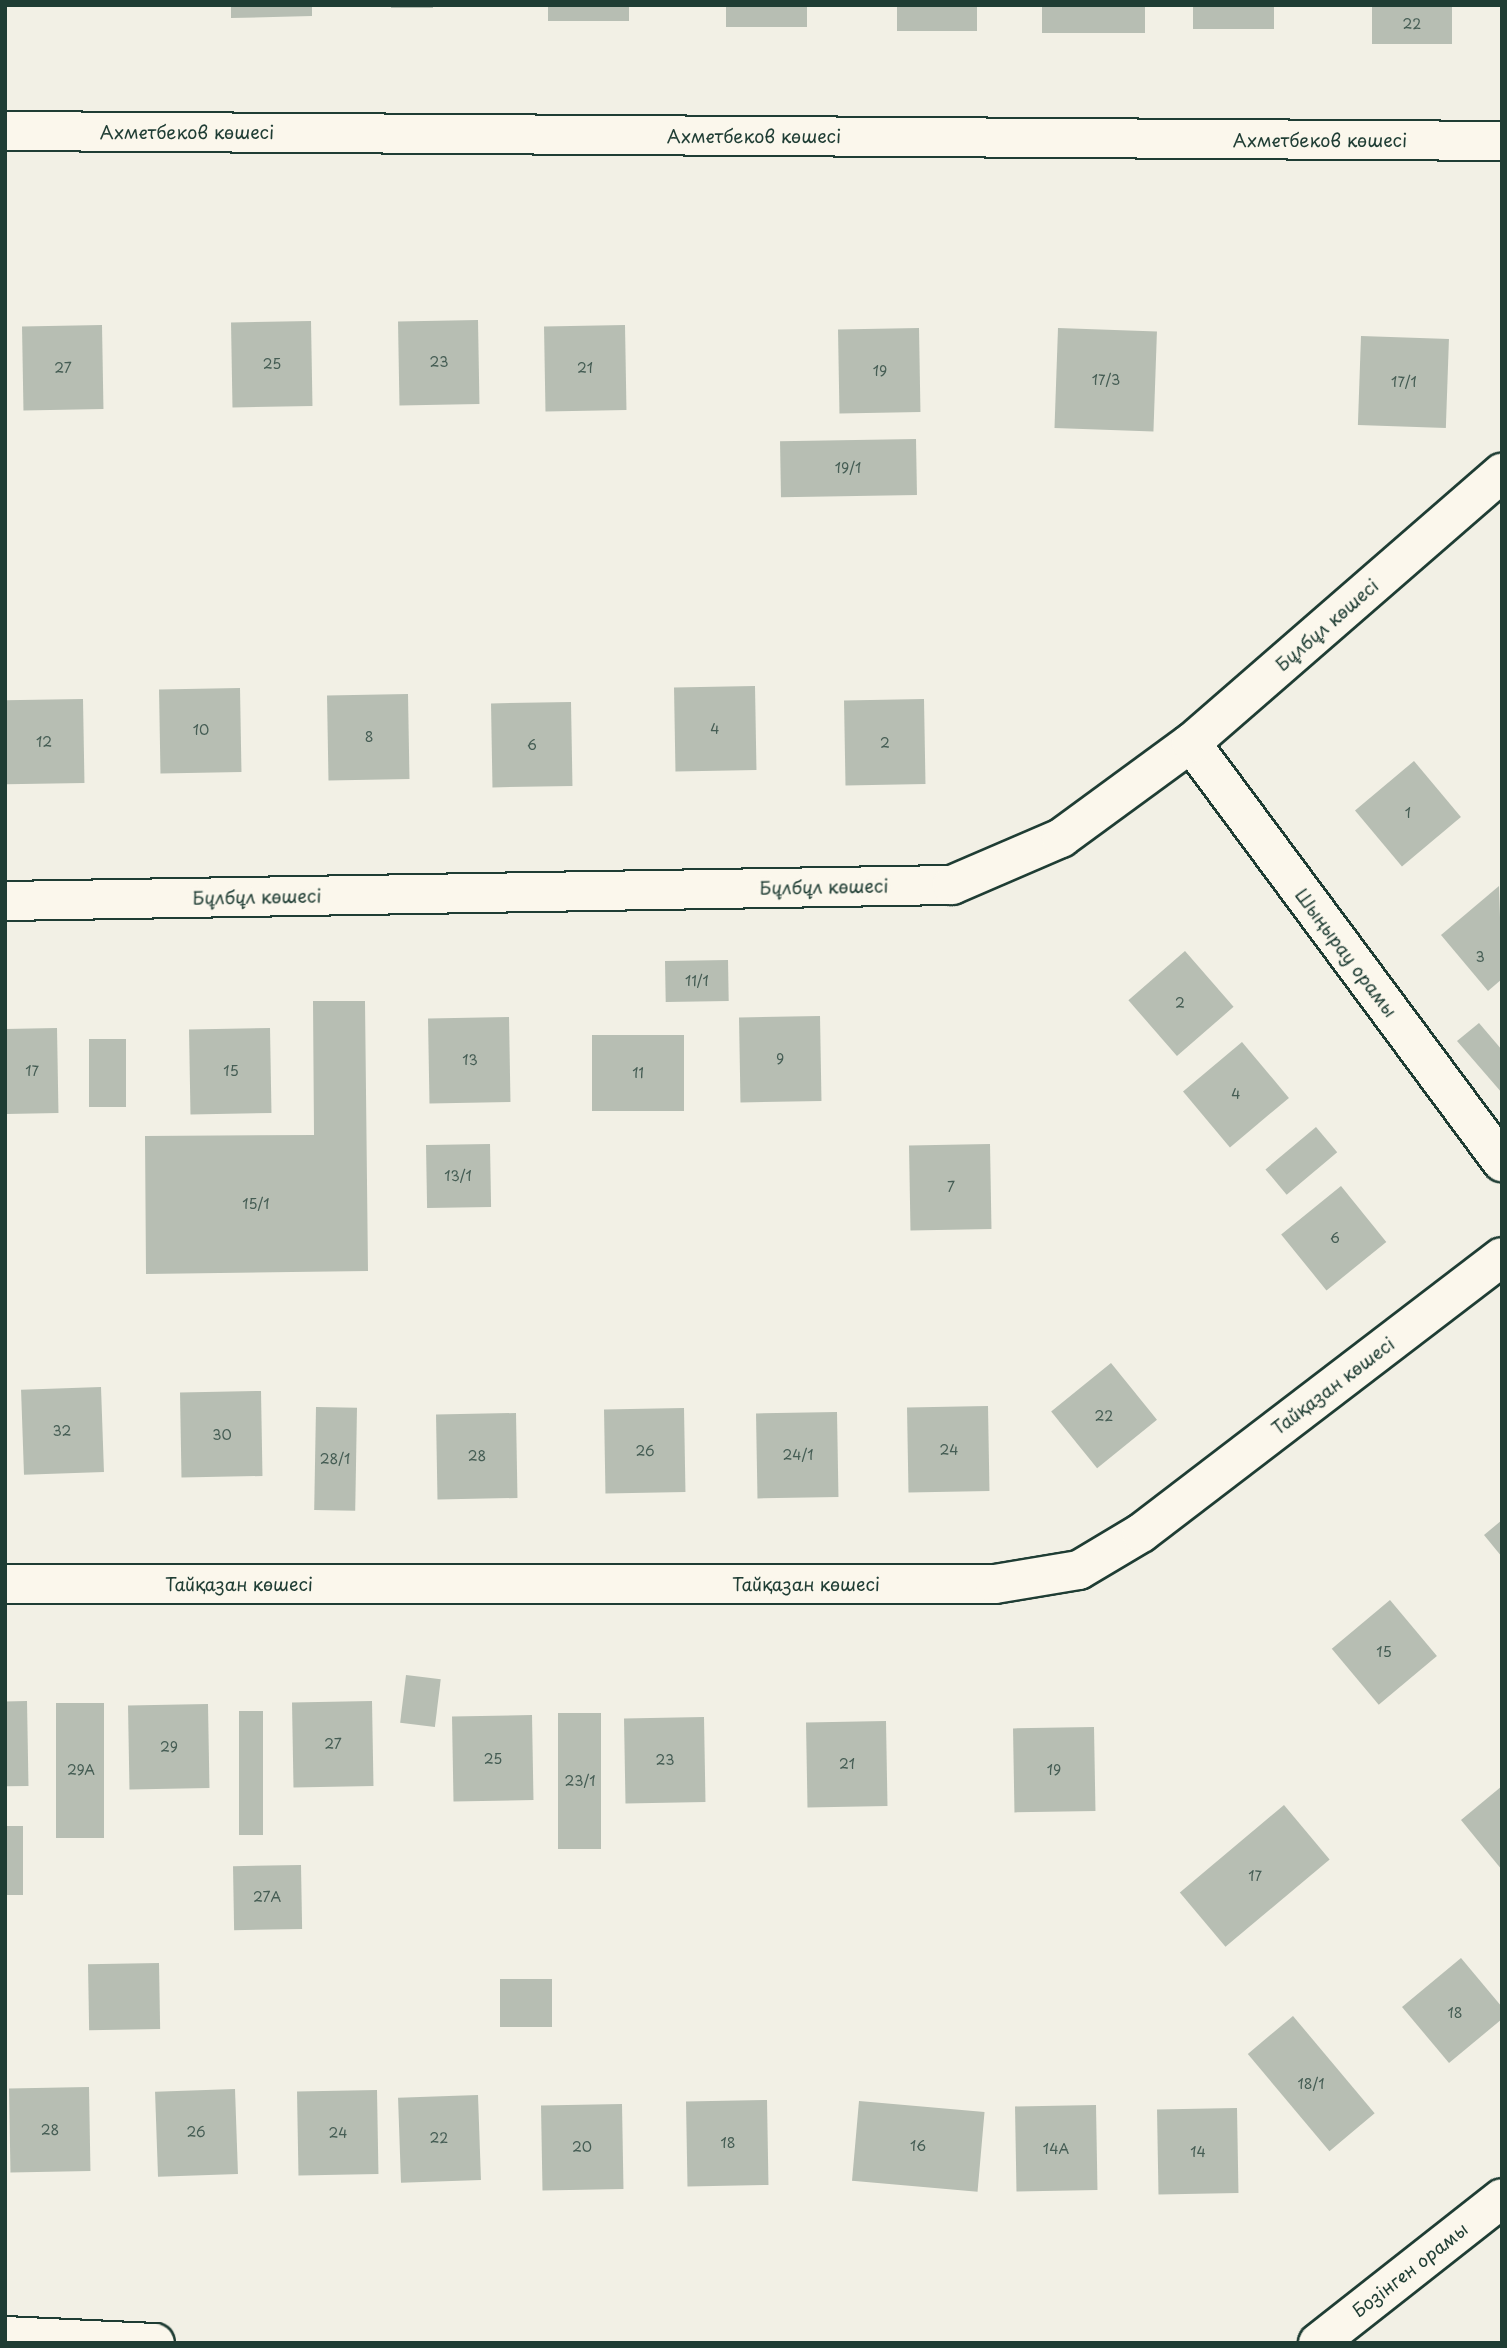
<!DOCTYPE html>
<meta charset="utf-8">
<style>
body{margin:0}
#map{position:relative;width:1507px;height:2348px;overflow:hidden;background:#f2f0e5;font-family:"Playpen Sans",sans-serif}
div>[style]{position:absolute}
.building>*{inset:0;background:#b7beb3;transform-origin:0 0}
.roads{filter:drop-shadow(2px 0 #1f3d34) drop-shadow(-2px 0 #1f3d34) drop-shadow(0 2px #1f3d34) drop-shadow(0 -2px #1f3d34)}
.minor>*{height:38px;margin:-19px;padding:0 19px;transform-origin:19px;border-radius:19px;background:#fbf7ec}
span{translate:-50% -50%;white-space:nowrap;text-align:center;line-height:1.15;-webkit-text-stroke:6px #fbf7ec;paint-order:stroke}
.number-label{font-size:14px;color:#455d54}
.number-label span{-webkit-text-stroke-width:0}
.street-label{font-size:18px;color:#1f3d34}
.frame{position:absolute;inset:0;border:7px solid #1f3d34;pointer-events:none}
</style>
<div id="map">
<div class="building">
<div style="clip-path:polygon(231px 5px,312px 5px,312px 16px,231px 18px)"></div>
<div style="left:391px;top:5px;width:42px;height:3px"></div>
<div style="left:548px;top:5px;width:81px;height:16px"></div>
<div style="left:726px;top:5px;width:81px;height:22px"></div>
<div style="left:897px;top:5px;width:80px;height:26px"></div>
<div style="left:1042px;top:5px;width:103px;height:28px"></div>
<div style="left:1193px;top:5px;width:81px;height:24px"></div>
<div style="left:1372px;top:5px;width:80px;height:39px"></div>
<div style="left:478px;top:320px;width:84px;height:80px;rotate:89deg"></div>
<div style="left:311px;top:321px;width:85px;height:80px;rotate:89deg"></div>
<div style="left:102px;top:325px;width:84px;height:80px;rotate:89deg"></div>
<div style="left:625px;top:325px;width:85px;height:81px;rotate:89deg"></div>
<div style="left:919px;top:328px;width:84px;height:81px;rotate:89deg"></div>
<div style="left:1058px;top:328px;width:99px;height:100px;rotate:2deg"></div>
<div style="left:1361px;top:336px;width:88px;height:89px;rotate:2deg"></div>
<div style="left:916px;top:439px;width:56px;height:136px;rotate:89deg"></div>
<div style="left:755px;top:686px;width:84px;height:81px;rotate:89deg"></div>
<div style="left:240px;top:688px;width:84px;height:81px;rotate:89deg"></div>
<div style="left:408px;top:694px;width:85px;height:81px;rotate:89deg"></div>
<div style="left:83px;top:699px;width:84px;height:78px;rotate:89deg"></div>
<div style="left:924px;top:699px;width:85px;height:80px;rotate:89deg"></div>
<div style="left:571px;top:702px;width:84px;height:80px;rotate:89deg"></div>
<div style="left:1414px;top:761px;width:73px;height:77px;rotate:50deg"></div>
<div style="clip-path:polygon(1499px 886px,1502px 979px,1488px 991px,1441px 935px)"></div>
<div style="left:1185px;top:951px;width:74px;height:75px;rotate:49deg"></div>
<div style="left:728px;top:960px;width:41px;height:63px;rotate:89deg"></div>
<div style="clip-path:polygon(313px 1001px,365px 1001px,368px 1271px,146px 1274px,145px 1136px,314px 1135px)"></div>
<div style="left:820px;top:1016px;width:85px;height:81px;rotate:89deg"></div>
<div style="left:509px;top:1017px;width:85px;height:81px;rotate:89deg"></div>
<div style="clip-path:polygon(1479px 1023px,1502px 1050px,1502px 1093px,1457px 1041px)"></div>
<div style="left:57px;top:1028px;width:85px;height:52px;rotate:89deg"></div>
<div style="left:270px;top:1028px;width:85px;height:81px;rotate:89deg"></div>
<div style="left:592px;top:1035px;width:92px;height:76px"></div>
<div style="left:89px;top:1039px;width:37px;height:68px"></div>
<div style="left:1242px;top:1042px;width:73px;height:77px;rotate:50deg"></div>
<div style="left:1316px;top:1127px;width:33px;height:66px;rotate:50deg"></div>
<div style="left:490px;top:1144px;width:63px;height:64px;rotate:89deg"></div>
<div style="left:990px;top:1144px;width:85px;height:81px;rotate:89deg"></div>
<div style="left:1341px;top:1186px;width:72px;height:77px;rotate:51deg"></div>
<div style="left:1111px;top:1363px;width:73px;height:77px;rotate:51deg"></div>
<div style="left:101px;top:1387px;width:85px;height:80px;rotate:88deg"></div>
<div style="left:261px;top:1391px;width:85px;height:81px;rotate:89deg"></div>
<div style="left:988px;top:1406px;width:85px;height:81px;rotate:89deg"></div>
<div style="left:316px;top:1407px;width:41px;height:103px;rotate:1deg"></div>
<div style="left:684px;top:1408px;width:84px;height:80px;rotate:89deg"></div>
<div style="left:837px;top:1412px;width:85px;height:81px;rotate:89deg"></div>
<div style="left:516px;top:1413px;width:85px;height:80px;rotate:89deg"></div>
<div style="clip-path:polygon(1502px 1520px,1502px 1557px,1484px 1535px)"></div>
<div style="left:1390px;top:1600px;width:73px;height:76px;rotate:50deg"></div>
<div style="left:406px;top:1675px;width:35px;height:48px;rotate:7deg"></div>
<div style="left:27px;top:1701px;width:85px;height:22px;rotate:89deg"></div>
<div style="left:372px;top:1701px;width:85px;height:80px;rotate:89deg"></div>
<div style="left:56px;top:1703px;width:48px;height:135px"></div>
<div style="left:208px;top:1704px;width:84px;height:80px;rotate:89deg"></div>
<div style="left:239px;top:1711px;width:24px;height:124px"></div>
<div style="left:558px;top:1713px;width:43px;height:136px"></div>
<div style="left:532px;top:1715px;width:85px;height:80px;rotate:89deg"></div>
<div style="left:704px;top:1717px;width:85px;height:80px;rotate:89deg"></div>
<div style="left:886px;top:1721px;width:85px;height:80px;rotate:89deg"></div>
<div style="left:1094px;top:1727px;width:84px;height:81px;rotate:89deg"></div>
<div style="clip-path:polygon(1502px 1786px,1502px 1870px,1461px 1820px)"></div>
<div style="left:1284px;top:1805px;width:71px;height:136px;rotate:50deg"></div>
<div style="left:5px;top:1826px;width:18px;height:69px"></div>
<div style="left:301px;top:1865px;width:64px;height:68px;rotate:89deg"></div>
<div style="clip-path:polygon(1461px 1958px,1502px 2007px,1502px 2019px,1449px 2063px,1402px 2007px)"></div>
<div style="left:159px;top:1963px;width:66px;height:71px;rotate:89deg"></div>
<div style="left:552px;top:1979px;width:48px;height:52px;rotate:90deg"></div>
<div style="left:1293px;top:2016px;width:127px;height:59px;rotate:50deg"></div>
<div style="left:89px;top:2087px;width:84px;height:80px;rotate:89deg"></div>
<div style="left:235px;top:2089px;width:85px;height:80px;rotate:88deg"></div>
<div style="left:377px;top:2090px;width:84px;height:80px;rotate:89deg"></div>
<div style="left:478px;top:2095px;width:85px;height:80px;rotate:88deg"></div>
<div style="left:767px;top:2100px;width:85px;height:81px;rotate:89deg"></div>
<div style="left:859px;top:2101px;width:126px;height:80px;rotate:5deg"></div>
<div style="left:622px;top:2104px;width:85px;height:81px;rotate:89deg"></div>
<div style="left:1096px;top:2105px;width:85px;height:81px;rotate:89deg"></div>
<div style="left:1237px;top:2108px;width:85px;height:80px;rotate:89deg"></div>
</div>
<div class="roads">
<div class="minor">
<div style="left:5px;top:131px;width:1497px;rotate:0.38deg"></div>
<div style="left:1191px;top:743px;width:522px;rotate:53.42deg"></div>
<div style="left:5px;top:901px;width:947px;rotate:-0.97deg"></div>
<div style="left:952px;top:885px;width:119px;rotate:-23.3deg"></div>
<div style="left:1061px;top:838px;width:161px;rotate:-36.2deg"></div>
<div style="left:1191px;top:743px;width:412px;rotate:-41deg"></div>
<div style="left:5px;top:1584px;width:990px"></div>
<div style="left:995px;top:1584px;width:85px;rotate:-9.5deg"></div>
<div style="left:1079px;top:1570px;width:72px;rotate:-30.8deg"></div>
<div style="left:1141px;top:1533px;width:454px;rotate:-37.4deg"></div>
<div style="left:5px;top:2336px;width:150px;rotate:2.7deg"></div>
<div style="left:1318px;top:2343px;width:234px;rotate:-38.2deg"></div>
</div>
</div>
<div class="number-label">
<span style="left:1412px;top:24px">22</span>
<span style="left:439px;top:362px">23</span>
<span style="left:272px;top:364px">25</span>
<span style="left:63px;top:368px">27</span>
<span style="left:585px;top:368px">21</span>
<span style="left:880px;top:371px">19</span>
<span style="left:1106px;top:380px">17/3</span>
<span style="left:1404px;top:382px">17/1</span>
<span style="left:848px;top:468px">19/1</span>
<span style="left:715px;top:729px">4</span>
<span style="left:201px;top:730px">10</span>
<span style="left:369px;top:737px">8</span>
<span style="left:44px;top:742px">12</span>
<span style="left:885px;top:743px">2</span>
<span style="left:532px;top:745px">6</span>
<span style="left:1408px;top:813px">1</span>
<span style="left:1480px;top:957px">3</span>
<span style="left:697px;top:981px">11/1</span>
<span style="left:1180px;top:1003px">2</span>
<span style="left:780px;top:1059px">9</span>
<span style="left:470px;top:1060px">13</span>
<span style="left:32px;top:1071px">17</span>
<span style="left:231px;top:1071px">15</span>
<span style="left:638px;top:1073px">11</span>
<span style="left:1236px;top:1094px">4</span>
<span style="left:458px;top:1176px">13/1</span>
<span style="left:951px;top:1187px">7</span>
<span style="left:256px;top:1204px">15/1</span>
<span style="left:1335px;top:1238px">6</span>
<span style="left:1104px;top:1416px">22</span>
<span style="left:62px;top:1431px">32</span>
<span style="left:222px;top:1435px">30</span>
<span style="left:949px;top:1450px">24</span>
<span style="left:645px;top:1451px">26</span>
<span style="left:798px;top:1455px">24/1</span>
<span style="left:477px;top:1456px">28</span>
<span style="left:335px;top:1459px">28/1</span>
<span style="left:1384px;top:1652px">15</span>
<span style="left:333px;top:1744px">27</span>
<span style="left:169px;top:1747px">29</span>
<span style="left:493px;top:1759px">25</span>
<span style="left:665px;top:1760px">23</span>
<span style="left:847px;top:1764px">21</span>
<span style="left:81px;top:1770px">29А</span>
<span style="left:1054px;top:1770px">19</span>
<span style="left:580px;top:1781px">23/1</span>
<span style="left:1255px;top:1876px">17</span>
<span style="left:267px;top:1897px">27А</span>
<span style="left:1455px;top:2013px">18</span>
<span style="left:1311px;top:2084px">18/1</span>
<span style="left:50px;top:2130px">28</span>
<span style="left:196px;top:2132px">26</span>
<span style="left:338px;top:2133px">24</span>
<span style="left:439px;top:2138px">22</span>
<span style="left:728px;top:2143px">18</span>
<span style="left:918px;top:2146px">16</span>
<span style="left:582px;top:2147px">20</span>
<span style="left:1056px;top:2149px">14А</span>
<span style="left:1198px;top:2152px">14</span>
</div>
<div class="street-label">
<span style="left:187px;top:132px">Ахметбеков көшесі</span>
<span style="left:754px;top:136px">Ахметбеков көшесі</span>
<span style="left:1320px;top:140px">Ахметбеков көшесі</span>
<span style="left:1327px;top:625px;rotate:-41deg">Бұлбұл көшесі</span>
<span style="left:824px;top:887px;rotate:-1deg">Бұлбұл көшесі</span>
<span style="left:257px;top:897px;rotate:-1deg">Бұлбұл көшесі</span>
<span style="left:1346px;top:953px;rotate:53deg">Шыңырау орамы</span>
<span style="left:1333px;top:1386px;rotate:-37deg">Тайқазан көшесі</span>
<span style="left:239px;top:1584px">Тайқазан көшесі</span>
<span style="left:806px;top:1584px">Тайқазан көшесі</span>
<span style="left:1410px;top:2270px;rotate:-38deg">Бозінген орамы</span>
</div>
<div class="frame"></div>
</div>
